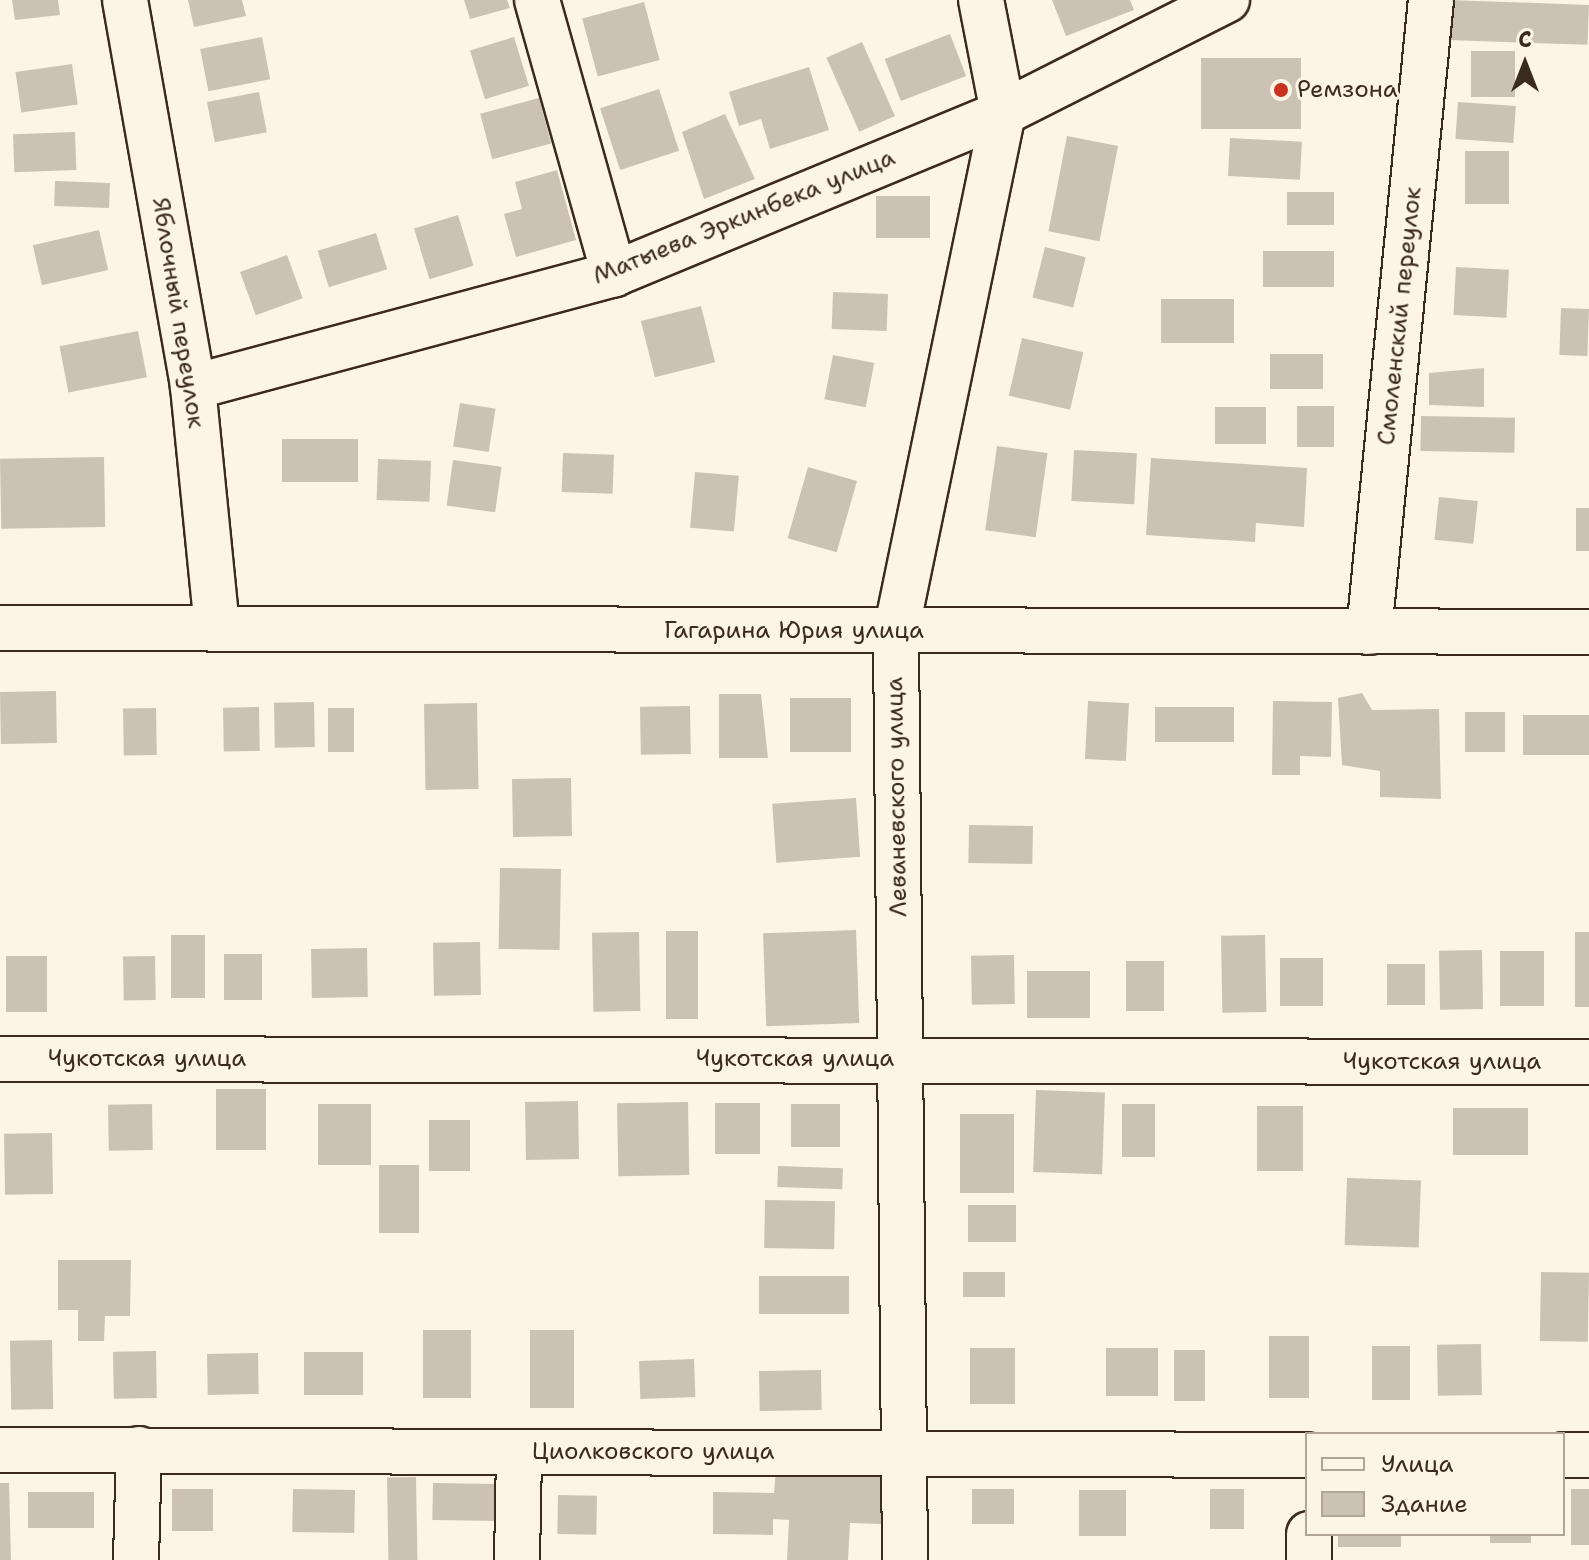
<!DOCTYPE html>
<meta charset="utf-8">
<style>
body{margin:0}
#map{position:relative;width:1589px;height:1560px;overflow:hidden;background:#fcf5e5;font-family:"Shantell Sans",sans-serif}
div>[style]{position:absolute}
.building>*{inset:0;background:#ccc2b3;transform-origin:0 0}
.roads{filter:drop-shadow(2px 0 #3b2a1e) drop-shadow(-2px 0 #3b2a1e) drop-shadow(0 2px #3b2a1e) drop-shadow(0 -2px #3b2a1e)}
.minor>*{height:44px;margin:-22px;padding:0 22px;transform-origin:22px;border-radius:22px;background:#fcf5e5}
.major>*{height:44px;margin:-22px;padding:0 22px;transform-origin:22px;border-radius:22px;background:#fcf5e5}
.dots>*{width:22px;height:22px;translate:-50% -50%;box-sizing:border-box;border:4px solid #fcf5e5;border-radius:50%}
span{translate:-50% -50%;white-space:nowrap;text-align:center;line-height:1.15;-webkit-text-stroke:6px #fcf5e5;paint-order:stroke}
.poi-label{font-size:24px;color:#3b2a1e}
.left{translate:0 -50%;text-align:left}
.street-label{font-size:24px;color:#3b2a1e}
.legend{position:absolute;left:1305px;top:1432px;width:260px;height:104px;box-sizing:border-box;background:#fcf5e5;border:2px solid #afa495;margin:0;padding:10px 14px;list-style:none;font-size:24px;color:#3b2a1e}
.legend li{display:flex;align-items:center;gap:16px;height:40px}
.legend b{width:40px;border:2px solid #afa495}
.north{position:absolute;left:1485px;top:24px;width:80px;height:80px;-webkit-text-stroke:6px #fcf5e5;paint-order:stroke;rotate:0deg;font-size:22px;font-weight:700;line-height:32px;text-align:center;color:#3b2a1e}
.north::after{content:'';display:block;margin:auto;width:28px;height:36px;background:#3b2a1e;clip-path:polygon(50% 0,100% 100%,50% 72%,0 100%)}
</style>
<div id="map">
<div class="building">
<div style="clip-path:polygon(12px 0,58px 0,60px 15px,15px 20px)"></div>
<div style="clip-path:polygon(188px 0,242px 0,246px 16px,194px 27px)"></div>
<div style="clip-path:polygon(464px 0,507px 0,510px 8px,470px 19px)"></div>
<div style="clip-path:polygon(1052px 0,1130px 0,1134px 10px,1066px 36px)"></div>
<div style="left:1449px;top:0;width:140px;height:40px;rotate:2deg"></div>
<div style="left:644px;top:2px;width:60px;height:64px;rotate:75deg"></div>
<div style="left:950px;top:34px;width:45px;height:70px;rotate:69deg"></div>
<div style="left:262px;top:37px;width:43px;height:63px;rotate:79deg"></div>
<div style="left:514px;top:37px;width:51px;height:46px;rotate:73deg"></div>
<div style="left:862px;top:42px;width:81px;height:39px;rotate:66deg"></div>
<div style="left:1471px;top:51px;width:44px;height:46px"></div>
<div style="left:1201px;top:58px;width:100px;height:71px"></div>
<div style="left:72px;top:64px;width:41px;height:57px;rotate:82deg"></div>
<div style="clip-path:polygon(809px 67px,829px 130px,770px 149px,761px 119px,739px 126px,729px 92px)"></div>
<div style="left:659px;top:89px;width:65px;height:62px;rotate:72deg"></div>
<div style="left:259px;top:92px;width:41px;height:53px;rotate:79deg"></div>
<div style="left:539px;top:98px;width:47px;height:61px;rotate:75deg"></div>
<div style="left:1458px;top:102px;width:58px;height:37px;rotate:4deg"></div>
<div style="clip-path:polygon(725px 114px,755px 179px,704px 199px,682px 132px)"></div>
<div style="left:75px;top:132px;width:38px;height:62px;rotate:88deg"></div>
<div style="left:1067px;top:136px;width:52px;height:97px;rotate:11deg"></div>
<div style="left:1230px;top:138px;width:72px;height:38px;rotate:3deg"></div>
<div style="left:1465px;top:151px;width:44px;height:53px"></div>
<div style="clip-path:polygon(557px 170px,576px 240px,516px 257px,504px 214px,522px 209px,515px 182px)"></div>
<div style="left:55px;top:181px;width:55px;height:25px;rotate:2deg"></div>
<div style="left:1287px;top:192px;width:47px;height:33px"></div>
<div style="left:876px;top:196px;width:54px;height:42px"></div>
<div style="left:458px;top:215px;width:53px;height:46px;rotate:73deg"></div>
<div style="left:99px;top:230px;width:41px;height:68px;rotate:77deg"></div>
<div style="left:376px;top:233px;width:38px;height:61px;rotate:73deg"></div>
<div style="left:1045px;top:247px;width:42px;height:52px;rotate:14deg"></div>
<div style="left:1263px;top:251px;width:71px;height:36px"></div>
<div style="left:287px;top:255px;width:46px;height:50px;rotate:70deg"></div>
<div style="left:1456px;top:267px;width:53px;height:48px;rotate:3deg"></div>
<div style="left:833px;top:292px;width:55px;height:37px;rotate:2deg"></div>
<div style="left:1161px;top:299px;width:73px;height:44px"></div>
<div style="left:701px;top:306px;width:58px;height:62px;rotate:76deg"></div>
<div style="left:1561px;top:308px;width:28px;height:47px;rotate:2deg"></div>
<div style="left:138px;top:331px;width:47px;height:80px;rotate:79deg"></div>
<div style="left:1022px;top:338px;width:63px;height:59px;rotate:13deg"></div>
<div style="left:1270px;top:354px;width:53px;height:35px"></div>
<div style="left:833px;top:355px;width:42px;height:45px;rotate:11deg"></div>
<div style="clip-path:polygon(1484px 368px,1484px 407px,1429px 405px,1429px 373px)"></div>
<div style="left:460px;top:403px;width:36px;height:44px;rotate:9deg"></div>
<div style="left:1297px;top:406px;width:37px;height:41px"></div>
<div style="left:1215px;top:407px;width:51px;height:37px"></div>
<div style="left:1421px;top:416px;width:94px;height:35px;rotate:1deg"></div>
<div style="left:282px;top:439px;width:76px;height:43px"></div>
<div style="left:997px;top:446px;width:51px;height:85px;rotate:8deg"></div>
<div style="left:1074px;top:450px;width:63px;height:51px;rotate:3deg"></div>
<div style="left:563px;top:453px;width:51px;height:39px;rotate:2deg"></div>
<div style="left:104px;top:457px;width:70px;height:104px;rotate:89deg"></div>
<div style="clip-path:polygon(1151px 458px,1307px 468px,1304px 527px,1256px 523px,1255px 542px,1146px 535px)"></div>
<div style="left:378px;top:459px;width:53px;height:41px;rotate:2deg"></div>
<div style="left:453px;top:460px;width:49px;height:46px;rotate:8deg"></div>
<div style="left:808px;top:467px;width:51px;height:74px;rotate:16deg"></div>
<div style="left:695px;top:472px;width:44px;height:56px;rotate:5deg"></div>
<div style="left:1439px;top:497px;width:39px;height:43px;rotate:6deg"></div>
<div style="left:1576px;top:508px;width:13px;height:43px"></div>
<div style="left:56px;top:691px;width:52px;height:56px;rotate:89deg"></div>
<div style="clip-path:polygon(1362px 693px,1372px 710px,1439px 709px,1441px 799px,1380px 797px,1380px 771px,1342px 765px,1338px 698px)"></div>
<div style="clip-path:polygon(719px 694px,761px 694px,768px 758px,719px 758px)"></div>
<div style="left:790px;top:698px;width:61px;height:54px"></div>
<div style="left:1088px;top:701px;width:41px;height:58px;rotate:3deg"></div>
<div style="clip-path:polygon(1273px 701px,1332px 702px,1331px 757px,1300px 756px,1300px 775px,1272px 775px)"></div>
<div style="left:314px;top:702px;width:45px;height:40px;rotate:89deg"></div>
<div style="left:477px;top:703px;width:86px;height:53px;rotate:89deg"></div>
<div style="left:690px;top:706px;width:48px;height:50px;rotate:89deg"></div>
<div style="left:259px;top:707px;width:44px;height:36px;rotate:89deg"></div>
<div style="left:1155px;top:707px;width:79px;height:35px"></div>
<div style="left:156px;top:708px;width:47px;height:33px;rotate:89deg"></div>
<div style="left:328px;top:708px;width:26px;height:44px"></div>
<div style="left:1465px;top:712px;width:40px;height:40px"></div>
<div style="left:1523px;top:715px;width:66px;height:40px"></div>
<div style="left:571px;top:778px;width:58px;height:59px;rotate:89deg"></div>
<div style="left:856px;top:798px;width:59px;height:84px;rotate:86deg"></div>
<div style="left:969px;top:825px;width:64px;height:38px;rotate:1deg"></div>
<div style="left:561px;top:869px;width:81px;height:61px;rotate:91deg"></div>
<div style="left:856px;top:930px;width:93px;height:93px;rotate:88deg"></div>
<div style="left:666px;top:931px;width:32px;height:88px"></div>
<div style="left:639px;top:932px;width:79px;height:47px;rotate:89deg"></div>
<div style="left:1589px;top:932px;width:75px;height:14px;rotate:90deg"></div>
<div style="left:171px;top:935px;width:34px;height:63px"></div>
<div style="left:1265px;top:935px;width:77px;height:44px;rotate:89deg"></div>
<div style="left:480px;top:942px;width:53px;height:47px;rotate:89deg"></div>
<div style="left:367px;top:948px;width:49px;height:56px;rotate:89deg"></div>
<div style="left:1482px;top:950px;width:59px;height:43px;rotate:89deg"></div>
<div style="left:1544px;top:951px;width:55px;height:44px;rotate:90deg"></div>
<div style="left:224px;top:954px;width:38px;height:46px"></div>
<div style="left:1014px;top:955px;width:49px;height:43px;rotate:89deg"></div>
<div style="left:47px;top:956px;width:56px;height:41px;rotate:90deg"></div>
<div style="left:155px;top:956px;width:44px;height:32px;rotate:89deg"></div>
<div style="left:1280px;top:958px;width:43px;height:48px"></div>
<div style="left:1126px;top:961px;width:38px;height:50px"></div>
<div style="left:1387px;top:964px;width:38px;height:41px"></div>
<div style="left:1027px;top:971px;width:63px;height:47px"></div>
<div style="left:216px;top:1089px;width:50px;height:61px"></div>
<div style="left:1036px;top:1090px;width:69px;height:82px;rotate:2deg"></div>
<div style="left:578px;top:1101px;width:58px;height:53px;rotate:89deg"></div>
<div style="left:688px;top:1102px;width:73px;height:71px;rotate:89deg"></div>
<div style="left:760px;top:1103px;width:51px;height:45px;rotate:90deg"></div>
<div style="left:152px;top:1104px;width:46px;height:44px;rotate:89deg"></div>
<div style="left:318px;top:1104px;width:53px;height:61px"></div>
<div style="left:791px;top:1104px;width:49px;height:43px"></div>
<div style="left:1122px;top:1104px;width:33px;height:53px"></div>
<div style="left:1257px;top:1106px;width:46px;height:65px"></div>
<div style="left:1528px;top:1108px;width:47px;height:75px;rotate:90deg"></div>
<div style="left:960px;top:1114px;width:54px;height:79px"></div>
<div style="left:429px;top:1120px;width:41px;height:51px"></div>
<div style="left:52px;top:1133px;width:61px;height:48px;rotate:89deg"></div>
<div style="left:379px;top:1165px;width:40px;height:68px"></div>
<div style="left:778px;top:1166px;width:65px;height:21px;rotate:2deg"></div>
<div style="left:1347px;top:1178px;width:74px;height:67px;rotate:2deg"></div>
<div style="left:765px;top:1200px;width:70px;height:48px;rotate:1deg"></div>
<div style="left:1016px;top:1205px;width:37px;height:48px;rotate:90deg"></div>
<div style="clip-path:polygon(58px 1260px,131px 1260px,130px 1316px,105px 1316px,104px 1341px,78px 1341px,78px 1310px,58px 1310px)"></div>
<div style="left:1005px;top:1272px;width:25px;height:42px;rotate:90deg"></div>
<div style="left:1541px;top:1272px;width:48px;height:69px;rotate:1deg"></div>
<div style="left:759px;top:1276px;width:90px;height:38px"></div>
<div style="left:423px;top:1330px;width:48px;height:68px"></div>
<div style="left:530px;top:1330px;width:44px;height:78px"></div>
<div style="left:1269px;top:1336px;width:40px;height:62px"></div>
<div style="left:52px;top:1340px;width:69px;height:42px;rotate:89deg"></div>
<div style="left:1481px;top:1344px;width:51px;height:44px;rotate:89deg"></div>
<div style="left:1410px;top:1346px;width:54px;height:38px;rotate:90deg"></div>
<div style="left:970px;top:1348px;width:45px;height:56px"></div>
<div style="left:1106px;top:1348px;width:52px;height:48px"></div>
<div style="left:1174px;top:1350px;width:31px;height:51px"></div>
<div style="left:156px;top:1351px;width:47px;height:43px;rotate:89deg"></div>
<div style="left:363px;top:1352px;width:43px;height:59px;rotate:90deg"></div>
<div style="left:258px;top:1353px;width:41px;height:51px;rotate:89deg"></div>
<div style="left:694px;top:1359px;width:38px;height:55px;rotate:88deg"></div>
<div style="left:821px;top:1370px;width:40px;height:62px;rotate:89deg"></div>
<div style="clip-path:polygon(776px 1469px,885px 1474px,882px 1524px,850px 1523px,848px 1560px,787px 1560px,789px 1520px,773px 1519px,773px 1535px,713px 1534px,713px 1492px,774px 1493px)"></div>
<div style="left:416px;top:1477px;width:83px;height:29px;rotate:89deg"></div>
<div style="clip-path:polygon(0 1483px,9px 1483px,11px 1560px,0 1560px)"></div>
<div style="left:433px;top:1483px;width:64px;height:37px;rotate:1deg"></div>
<div style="left:172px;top:1489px;width:41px;height:42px"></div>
<div style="left:293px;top:1489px;width:62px;height:43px;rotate:1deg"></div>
<div style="left:972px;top:1489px;width:42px;height:35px"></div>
<div style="left:1210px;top:1489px;width:34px;height:40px"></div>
<div style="left:1571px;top:1489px;width:18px;height:56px"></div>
<div style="left:1079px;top:1490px;width:47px;height:46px"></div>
<div style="left:28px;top:1492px;width:66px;height:36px"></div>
<div style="left:558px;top:1495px;width:39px;height:39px;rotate:1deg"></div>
<div style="left:1338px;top:1534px;width:63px;height:13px"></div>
<div style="left:1490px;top:1534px;width:41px;height:9px"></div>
</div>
<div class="roads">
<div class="minor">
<div style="left:125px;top:0;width:393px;rotate:80deg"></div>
<div style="left:193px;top:387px;width:241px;rotate:84.3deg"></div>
<div style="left:537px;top:0;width:285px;rotate:74.3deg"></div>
<div style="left:193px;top:387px;width:436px;rotate:-15deg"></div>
<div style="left:614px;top:274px;width:421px;rotate:-22.5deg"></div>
<div style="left:1003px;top:113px;width:251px;rotate:-26.8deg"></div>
<div style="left:1369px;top:632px;width:635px;rotate:-84.4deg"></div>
<div style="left:0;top:1059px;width:1589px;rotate:0.11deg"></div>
<div style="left:0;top:1450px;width:1307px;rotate:0.22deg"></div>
<div style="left:1563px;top:1455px;width:26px"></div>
<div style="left:1309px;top:1534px;width:26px;rotate:90deg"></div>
<div style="left:136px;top:1560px;width:111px;rotate:-88.5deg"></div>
<div style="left:517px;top:1560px;width:107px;rotate:-88.9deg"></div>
<div style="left:905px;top:1560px;width:928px;rotate:-90.56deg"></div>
<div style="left:896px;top:632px;width:530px;rotate:-78.35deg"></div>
<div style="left:1003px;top:113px;width:115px;rotate:-101deg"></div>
</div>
<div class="major">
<div style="left:0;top:628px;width:1589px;rotate:0.14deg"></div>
</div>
</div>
<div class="dots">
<div style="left:1281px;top:90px;background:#c8321e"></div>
</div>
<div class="poi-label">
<span class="left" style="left:1297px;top:90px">Ремзона</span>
</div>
<div class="street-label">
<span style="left:744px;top:217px;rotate:-22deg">Матыева Эркинбека улица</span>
<span style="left:178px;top:313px;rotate:81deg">Яблочный переулок</span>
<span style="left:1400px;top:316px;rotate:-84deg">Смоленский переулок</span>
<span style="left:794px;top:631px">Гагарина Юрия улица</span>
<span style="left:897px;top:797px;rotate:-91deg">Леваневского улица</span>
<span style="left:147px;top:1059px">Чукотская улица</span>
<span style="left:795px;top:1059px">Чукотская улица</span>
<span style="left:1442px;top:1062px">Чукотская улица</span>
<span style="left:653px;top:1452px">Циолковского улица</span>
</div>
<ul class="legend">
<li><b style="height:10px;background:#fcf5e5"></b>Улица</li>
<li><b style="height:22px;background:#ccc2b3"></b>Здание</li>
</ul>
<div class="north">С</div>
</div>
